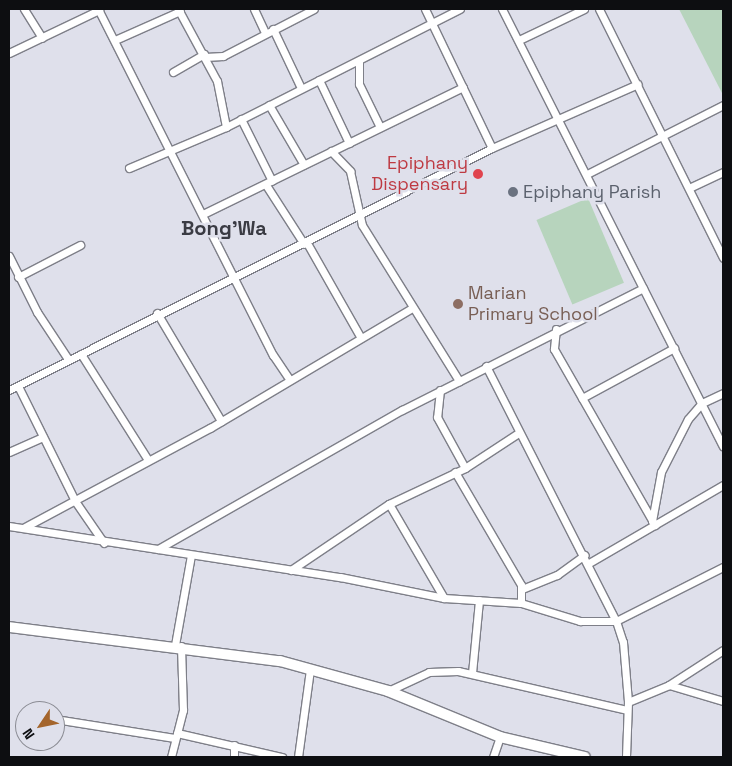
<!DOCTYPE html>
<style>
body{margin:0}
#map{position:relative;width:732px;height:766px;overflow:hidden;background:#dfe0eb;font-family:"Space Grotesk",sans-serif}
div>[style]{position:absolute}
.green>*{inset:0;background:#b7d4bd;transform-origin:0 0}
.roads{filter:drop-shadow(1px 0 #7e7f88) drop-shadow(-1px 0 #7e7f88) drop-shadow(0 1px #7e7f88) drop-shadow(0 -1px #7e7f88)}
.street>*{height:7px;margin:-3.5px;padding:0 3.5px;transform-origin:3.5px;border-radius:3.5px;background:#fff}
.secondary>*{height:10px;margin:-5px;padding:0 5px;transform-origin:5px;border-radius:5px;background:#fff}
.dots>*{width:14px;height:14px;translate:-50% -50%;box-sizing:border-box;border:2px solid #dfe0eb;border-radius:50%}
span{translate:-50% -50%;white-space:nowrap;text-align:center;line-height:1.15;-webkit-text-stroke:5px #dfe0eb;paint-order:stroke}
.health-label{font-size:18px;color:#be3a42}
.right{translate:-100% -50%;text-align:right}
.worship-label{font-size:18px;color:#5b616d}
.left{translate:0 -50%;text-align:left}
.education-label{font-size:18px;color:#785e54}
.quarter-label{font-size:20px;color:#3a3b43;font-weight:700}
.frame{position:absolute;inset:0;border:10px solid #0d0e11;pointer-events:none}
.north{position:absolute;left:15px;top:701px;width:50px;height:50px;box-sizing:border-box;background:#dfe0eb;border:1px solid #8b8c94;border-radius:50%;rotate:236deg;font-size:14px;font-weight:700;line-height:20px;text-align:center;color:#0d0e11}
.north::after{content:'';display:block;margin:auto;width:18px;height:22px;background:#a4652c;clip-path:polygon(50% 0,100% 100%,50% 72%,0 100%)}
</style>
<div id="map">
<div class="green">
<div style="clip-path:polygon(679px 9px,723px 9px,723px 95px)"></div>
<div style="left:588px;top:198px;width:92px;height:56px;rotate:67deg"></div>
</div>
<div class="roads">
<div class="street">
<div style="left:24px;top:9px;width:34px;rotate:58deg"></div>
<div style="left:98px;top:9px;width:388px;rotate:63.2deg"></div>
<div style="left:273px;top:355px;width:30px;rotate:56deg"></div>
<div style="left:178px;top:9px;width:82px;rotate:61.6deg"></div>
<div style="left:217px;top:81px;width:47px;rotate:78.9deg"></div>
<div style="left:254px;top:9px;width:26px;rotate:65deg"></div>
<div style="left:425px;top:9px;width:154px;rotate:64.3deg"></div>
<div style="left:502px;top:9px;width:490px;rotate:63.2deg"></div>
<div style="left:599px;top:9px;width:278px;rotate:63.5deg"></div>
<div style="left:273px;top:29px;width:65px;rotate:64.6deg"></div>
<div style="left:115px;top:40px;width:71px;rotate:-24deg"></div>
<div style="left:519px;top:40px;width:72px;rotate:-25.5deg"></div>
<div style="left:9px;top:53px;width:100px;rotate:-25.5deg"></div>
<div style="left:205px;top:57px;width:18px;rotate:-3deg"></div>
<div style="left:223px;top:56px;width:102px;rotate:-27.3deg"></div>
<div style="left:359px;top:61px;width:23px;rotate:90deg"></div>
<div style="left:359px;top:84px;width:48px;rotate:64deg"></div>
<div style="left:173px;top:72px;width:36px;rotate:-30deg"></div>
<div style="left:319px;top:80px;width:70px;rotate:64.5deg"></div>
<div style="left:269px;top:105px;width:69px;rotate:59.7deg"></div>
<div style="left:241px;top:119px;width:69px;rotate:63.4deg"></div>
<div style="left:331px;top:151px;width:28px;rotate:46deg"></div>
<div style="left:350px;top:171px;width:55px;rotate:77.5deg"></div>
<div style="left:362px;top:225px;width:184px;rotate:58.1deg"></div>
<div style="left:129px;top:168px;width:105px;rotate:-22.9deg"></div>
<div style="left:226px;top:127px;width:262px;rotate:-26.8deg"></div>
<div style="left:587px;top:174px;width:153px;rotate:-26.9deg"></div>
<div style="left:266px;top:185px;width:70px;rotate:57.2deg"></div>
<div style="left:689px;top:188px;width:38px;rotate:-25deg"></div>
<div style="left:205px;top:213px;width:287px;rotate:-26deg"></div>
<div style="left:307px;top:243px;width:109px;rotate:60.4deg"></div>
<div style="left:9px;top:256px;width:63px;rotate:63.4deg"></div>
<div style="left:37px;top:312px;width:56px;rotate:56.6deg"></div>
<div style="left:18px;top:277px;width:70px;rotate:-27.3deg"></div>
<div style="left:157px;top:313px;width:126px;rotate:59.3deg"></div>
<div style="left:556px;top:329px;width:20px;rotate:96deg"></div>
<div style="left:554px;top:349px;width:203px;rotate:60.2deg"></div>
<div style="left:81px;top:354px;width:125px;rotate:57.7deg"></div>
<div style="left:486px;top:366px;width:286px;rotate:63deg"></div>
<div style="left:616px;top:621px;width:120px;rotate:-26.8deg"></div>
<div style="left:18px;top:386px;width:128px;rotate:63.6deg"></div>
<div style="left:75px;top:501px;width:51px;rotate:55.4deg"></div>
<div style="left:9px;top:390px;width:540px;rotate:-26.61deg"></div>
<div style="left:492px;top:148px;width:159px;rotate:-23.7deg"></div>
<div style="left:440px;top:390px;width:27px;rotate:96deg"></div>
<div style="left:437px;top:417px;width:58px;rotate:61.2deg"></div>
<div style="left:582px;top:398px;width:105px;rotate:-28.5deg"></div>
<div style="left:9px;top:452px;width:37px;rotate:-24deg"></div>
<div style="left:455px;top:472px;width:131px;rotate:59.7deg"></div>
<div style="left:521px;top:585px;width:18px;rotate:90deg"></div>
<div style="left:389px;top:504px;width:109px;rotate:59.7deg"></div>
<div style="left:652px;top:521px;width:50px;rotate:-79.6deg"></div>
<div style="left:661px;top:472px;width:59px;rotate:-63deg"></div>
<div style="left:688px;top:419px;width:21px;rotate:-49deg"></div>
<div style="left:702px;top:403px;width:23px;rotate:-25deg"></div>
<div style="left:9px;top:526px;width:335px;rotate:8.8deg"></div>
<div style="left:340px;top:577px;width:106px;rotate:11.4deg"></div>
<div style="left:444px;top:598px;width:77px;rotate:3.7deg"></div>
<div style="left:521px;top:603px;width:62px;rotate:17deg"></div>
<div style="left:580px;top:621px;width:36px"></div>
<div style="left:616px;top:621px;width:22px;rotate:72deg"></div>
<div style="left:623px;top:642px;width:60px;rotate:85.2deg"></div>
<div style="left:628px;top:702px;width:55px;rotate:92.1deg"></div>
<div style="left:25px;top:527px;width:210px;rotate:-28.2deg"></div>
<div style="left:210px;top:428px;width:235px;rotate:-30.7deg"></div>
<div style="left:158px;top:549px;width:281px;rotate:-29.7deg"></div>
<div style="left:402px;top:410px;width:270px;rotate:-26.8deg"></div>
<div style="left:589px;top:563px;width:155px;rotate:-30.2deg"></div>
<div style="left:291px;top:570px;width:118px;rotate:-34deg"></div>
<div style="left:389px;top:504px;width:84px;rotate:-25.3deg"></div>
<div style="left:465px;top:468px;width:62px;rotate:-33.2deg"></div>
<div style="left:522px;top:589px;width:38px;rotate:-22deg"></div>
<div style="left:557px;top:575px;width:34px;rotate:-36deg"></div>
<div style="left:175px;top:645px;width:91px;rotate:-79.9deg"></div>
<div style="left:472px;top:673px;width:73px;rotate:-84.5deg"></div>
<div style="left:669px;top:685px;width:56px;rotate:16.5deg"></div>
<div style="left:388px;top:691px;width:45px;rotate:-24.9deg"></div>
<div style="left:429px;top:672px;width:29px;rotate:-2deg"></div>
<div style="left:458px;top:671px;width:173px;rotate:13deg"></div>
<div style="left:628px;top:702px;width:44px;rotate:-22.5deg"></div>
<div style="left:669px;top:685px;width:64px;rotate:-32.9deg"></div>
<div style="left:55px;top:719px;width:121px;rotate:9deg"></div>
<div style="left:177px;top:733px;width:108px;rotate:12.9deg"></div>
<div style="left:171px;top:757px;width:49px;rotate:-75.7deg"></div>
<div style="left:183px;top:710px;width:64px;rotate:-91.8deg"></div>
<div style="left:234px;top:757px;width:12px;rotate:-90deg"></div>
<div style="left:298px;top:757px;width:89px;rotate:-82.2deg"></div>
<div style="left:493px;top:757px;width:21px;rotate:-71deg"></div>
</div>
<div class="secondary">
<div style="left:9px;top:627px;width:273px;rotate:7.2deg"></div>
<div style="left:280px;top:661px;width:112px;rotate:15.5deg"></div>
<div style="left:388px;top:691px;width:121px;rotate:22.3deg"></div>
<div style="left:500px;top:737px;width:87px;rotate:13.2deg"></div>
</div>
</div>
<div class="dots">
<div style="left:478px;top:174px;background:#e0444e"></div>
<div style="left:513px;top:192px;background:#6b7280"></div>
<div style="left:458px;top:304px;background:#8d6e63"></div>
</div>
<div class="health-label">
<span class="right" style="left:468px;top:174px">Epiphany<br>Dispensary</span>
</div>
<div class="worship-label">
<span class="left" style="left:523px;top:192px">Epiphany Parish</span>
</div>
<div class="education-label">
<span class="left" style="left:468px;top:304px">Marian<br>Primary School</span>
</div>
<div class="quarter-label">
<span style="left:224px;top:228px">Bong'Wa</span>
</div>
<div class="frame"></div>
<div class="north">N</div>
</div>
